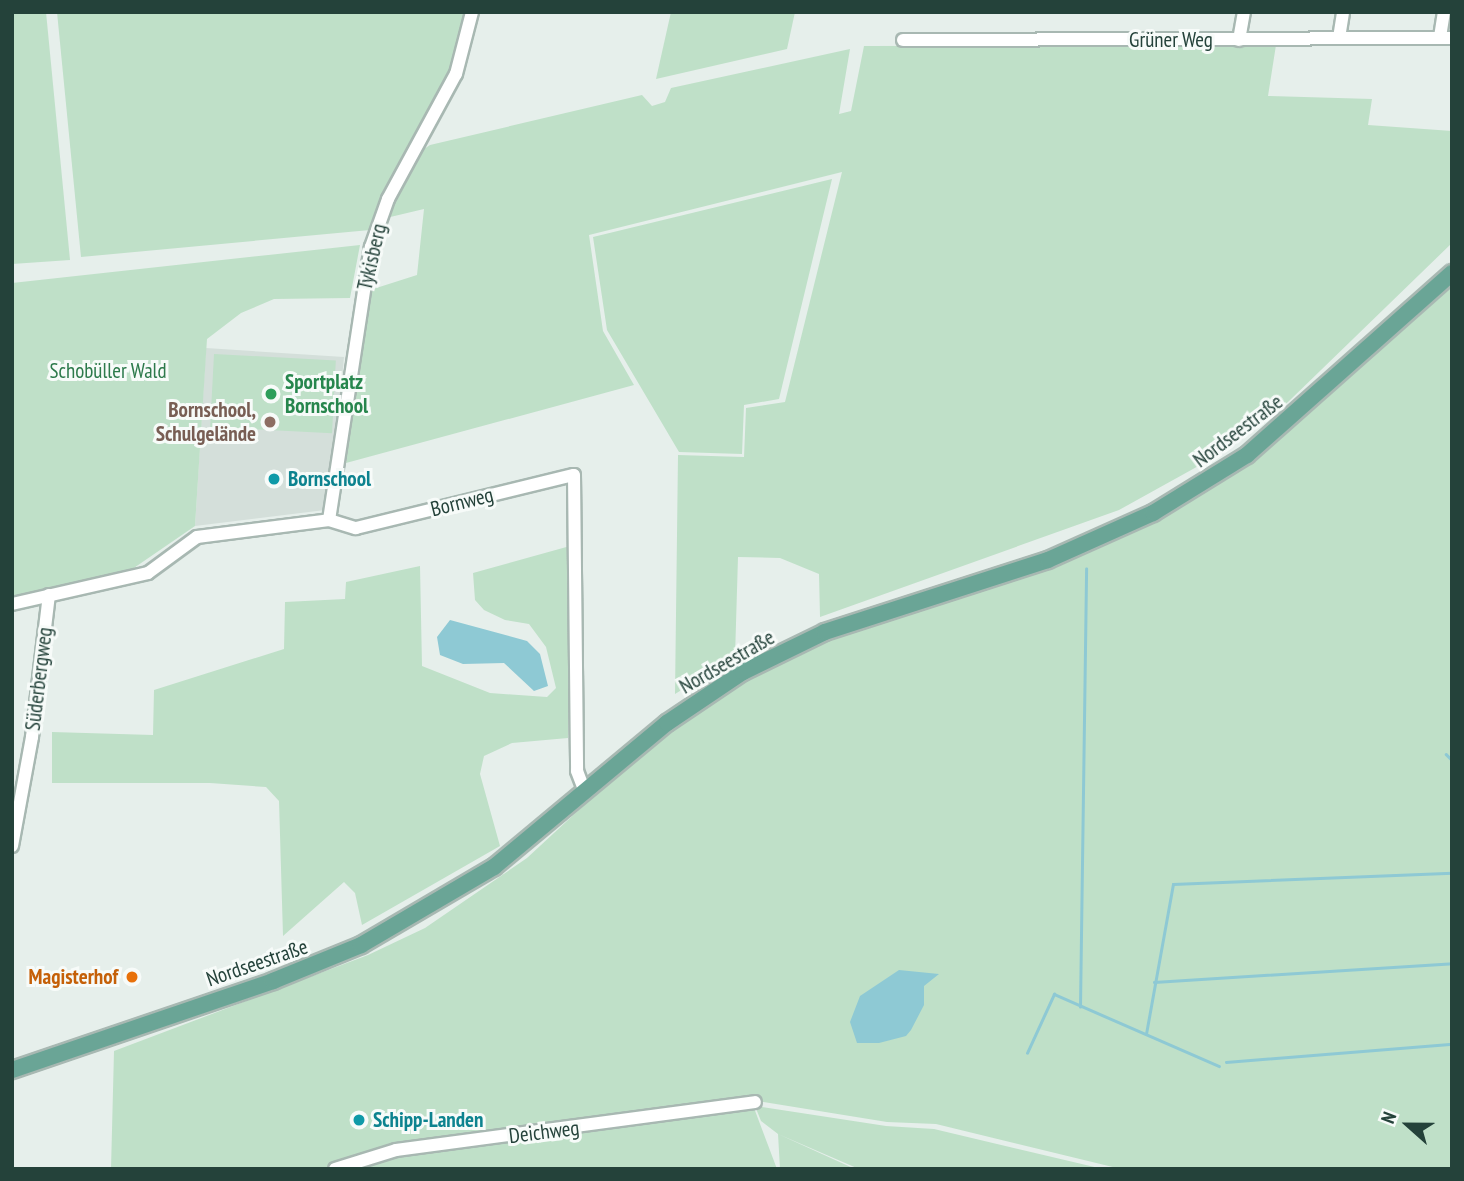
<!DOCTYPE html>
<meta charset="utf-8">
<style>
body{margin:0}
#map{position:relative;width:1464px;height:1181px;overflow:hidden;background:#e6efeb;font-family:"PT Sans Narrow",sans-serif}
div>[style]{position:absolute}
.built>*{inset:0;background:#d4dfda}
.green>*{inset:0;background:#bfe0c8;transform-origin:0 0}
.water>*{inset:0;background:#8ec9d4}
.stream>*{height:2.5px;margin:-1.25px;padding:0 1.25px;transform-origin:1.25px;border-radius:1.25px;background:#8ec9d4}
.roads{filter:drop-shadow(2px 0 #a8b8b2) drop-shadow(-2px 0 #a8b8b2) drop-shadow(0 2px #a8b8b2) drop-shadow(0 -2px #a8b8b2)}
.minor>*{height:12px;margin:-6px;padding:0 6px;transform-origin:6px;border-radius:6px;background:#fff}
.major>*{height:16px;margin:-8px;padding:0 8px;transform-origin:8px;border-radius:8px;background:#6aa596}
.dots>*{width:19px;height:19px;translate:-50% -50%;box-sizing:border-box;border:4px solid #f7fbf9;border-radius:50%}
span{translate:-50% -50%;white-space:nowrap;text-align:center;line-height:1.15;-webkit-text-stroke:6px #f7fbf9;paint-order:stroke}
.street-label{font-size:21px;color:#24423a}
.park-label{font-size:21px;color:#2d7a4b}
.leisure-label{font-size:21px;color:#27864d;font-weight:700}
.left{translate:0 -50%;text-align:left}
.education-label{font-size:21px;color:#785e54;font-weight:700}
.right{translate:-100% -50%;text-align:right}
.culture-label{font-size:21px;color:#0d838f;font-weight:700}
.food-label{font-size:21px;color:#c56008;font-weight:700}
.frame{position:absolute;inset:0;border:14px solid #24423a;pointer-events:none}
.north{position:absolute;left:1373px;top:1090px;width:70px;height:70px;-webkit-text-stroke:5px #f7fbf9;paint-order:stroke;rotate:291deg;font-size:19px;font-weight:700;line-height:28px;text-align:center;color:#24423a}
.north::after{content:'';display:block;margin:auto;width:24px;height:32px;background:#24423a;clip-path:polygon(50% 0,100% 100%,50% 72%,0 100%)}
</style>
<div id="map">
<div class="built">
<div style="clip-path:polygon(206px 348px,344px 357px,332px 486px,325px 510px,195px 526px)"></div>
</div>
<div class="green">
<div style="clip-path:polygon(12px 12px,46px 12px,70px 260px,12px 264px)"></div>
<div style="clip-path:polygon(57px 12px,467px 12px,451px 73px,370px 230px,81px 257px)"></div>
<div style="clip-path:polygon(671px 12px,795px 12px,787px 49px,656px 79px)"></div>
<div style="clip-path:polygon(1276px 45px,1268px 96px,1372px 99px,1368px 125px,1452px 131px,1452px 243px,1288px 402px,1211px 459px,1119px 510px,820px 617px,819px 574px,780px 558px,738px 557px,735px 657px,675px 694px,678px 455px,744px 457px,746px 408px,785px 402px,842px 172px,589px 235px,603px 331px,634px 385px,346px 463px,370px 290px,417px 275px,424px 209px,386px 218px,421px 151px,430px 145px,642px 95px,652px 106px,665px 102px,671px 88px,850px 49px,839px 114px,851px 111px,864px 46px)"></div>
<div style="clip-path:polygon(832px 179px,779px 399px,744px 405px,742px 454px,679px 452px,607px 330px,593px 237px)"></div>
<div style="clip-path:polygon(360px 245px,350px 298px,274px 299px,241px 313px,207px 339px,195px 526px,128px 572px,12px 597px,12px 283px)"></div>
<div style="clip-path:polygon(1452px 283px,1452px 1169px,1121px 1169px,936px 1124px,887px 1122px,751px 1100px,777px 1169px,111px 1169px,114px 1051px,368px 955px,425px 928px,527px 858px,635px 758px,748px 678px,828px 640px,1051px 566px,1157px 520px,1253px 460px)"></div>
<div style="left:214px;top:354px;width:122px;height:73px;rotate:3deg"></div>
<div style="clip-path:polygon(570px 546px,568px 738px,512px 743px,484px 756px,480px 774px,500px 846px,362px 925px,355px 893px,344px 882px,283px 936px,279px 801px,266px 787px,210px 783px,52px 783px,52px 732px,153px 735px,154px 690px,284px 649px,285px 602px,345px 599px,346px 582px,420px 566px,422px 666px,490px 693px,547px 697px,556px 688px,546px 647px,529px 624px,505px 620px,484px 610px,475px 600px,473px 573px)"></div>
<div style="clip-path:polygon(755px 1106px,886px 1126px,934px 1129px,1103px 1169px,859px 1169px,778px 1134px,855px 1169px,780px 1169px,778px 1134px,761px 1121px)"></div>
</div>
<div class="water">
<div style="clip-path:polygon(450px 620px,527px 641px,540px 654px,548px 686px,534px 691px,504px 663px,463px 664px,440px 655px,437px 637px)"></div>
<div style="clip-path:polygon(899px 970px,939px 974px,924px 986px,924px 1005px,911px 1030px,906px 1036px,879px 1043px,857px 1043px,850px 1022px,860px 996px)"></div>
</div>
<div class="stream">
<div style="left:1446px;top:754px;width:8px;rotate:45deg"></div>
<div style="left:1154px;top:982px;width:299px;rotate:-3.6deg"></div>
<div style="left:1080px;top:1007px;width:438px;rotate:-89.2deg"></div>
<div style="left:1146px;top:1034px;width:152px;rotate:-79.8deg"></div>
<div style="left:1173px;top:884px;width:279px;rotate:-2.3deg"></div>
<div style="left:1027px;top:1053px;width:65px;rotate:-65.4deg"></div>
<div style="left:1054px;top:994px;width:180px;rotate:23.6deg"></div>
<div style="left:1226px;top:1062px;width:227px;rotate:-4.6deg"></div>
</div>
<div class="roads">
<div class="minor">
<div style="left:1440px;top:37px;width:25px;rotate:-81deg"></div>
<div style="left:1339px;top:38px;width:26px;rotate:-81deg"></div>
<div style="left:903px;top:40px;width:549px;rotate:-0.21deg"></div>
<div style="left:1239px;top:40px;width:28px;rotate:-80deg"></div>
<div style="left:329px;top:520px;width:276px;rotate:-81.3deg"></div>
<div style="left:371px;top:247px;width:51px;rotate:-70.5deg"></div>
<div style="left:388px;top:199px;width:142px;rotate:-61.5deg"></div>
<div style="left:456px;top:74px;width:64px;rotate:-75.5deg"></div>
<div style="left:12px;top:604px;width:139px;rotate:-12.8deg"></div>
<div style="left:148px;top:573px;width:61px;rotate:-36.3deg"></div>
<div style="left:197px;top:537px;width:133px;rotate:-7.3deg"></div>
<div style="left:329px;top:520px;width:28px;rotate:17deg"></div>
<div style="left:356px;top:528px;width:224px;rotate:-13.7deg"></div>
<div style="left:574px;top:475px;width:296px;rotate:89.4deg"></div>
<div style="left:577px;top:771px;width:22px;rotate:69deg"></div>
<div style="left:12px;top:846px;width:111px;rotate:-79.6deg"></div>
<div style="left:32px;top:737px;width:143px;rotate:-83.2deg"></div>
<div style="left:335px;top:1169px;width:64px;rotate:-17.3deg"></div>
<div style="left:396px;top:1150px;width:362px;rotate:-7.6deg"></div>
</div>
<div class="major">
<div style="left:12px;top:1070px;width:276px;rotate:-18.8deg"></div>
<div style="left:273px;top:981px;width:95px;rotate:-22.2deg"></div>
<div style="left:361px;top:945px;width:154px;rotate:-30.4deg"></div>
<div style="left:494px;top:867px;width:225px;rotate:-39.8deg"></div>
<div style="left:667px;top:723px;width:92px;rotate:-33.9deg"></div>
<div style="left:743px;top:672px;width:91px;rotate:-26deg"></div>
<div style="left:825px;top:632px;width:234px;rotate:-17.9deg"></div>
<div style="left:1048px;top:560px;width:115px;rotate:-24.1deg"></div>
<div style="left:1153px;top:513px;width:110px;rotate:-31.7deg"></div>
<div style="left:1247px;top:455px;width:274px;rotate:-41.6deg"></div>
</div>
</div>
<div class="dots">
<div style="left:271px;top:394px;background:#2e9e5b"></div>
<div style="left:270px;top:422px;background:#8d6e63"></div>
<div style="left:274px;top:479px;background:#0f9aa8"></div>
<div style="left:132px;top:977px;background:#e8710a"></div>
<div style="left:359px;top:1120px;background:#0f9aa8"></div>
</div>
<div class="street-label">
<span style="left:1171px;top:40px">Grüner Weg</span>
<span style="left:372px;top:257px;rotate:-77deg">Tykisberg</span>
<span style="left:1238px;top:431px;rotate:-37deg">Nordseestraße</span>
<span style="left:462px;top:502px;rotate:-14deg">Bornweg</span>
<span style="left:727px;top:662px;rotate:-30deg">Nordseestraße</span>
<span style="left:39px;top:679px;rotate:-83deg">Süderbergweg</span>
<span style="left:257px;top:963px;rotate:-19deg">Nordseestraße</span>
<span style="left:544px;top:1132px;rotate:-7deg">Deichweg</span>
</div>
<div class="park-label">
<span style="left:108px;top:371px">Schobüller Wald</span>
</div>
<div class="leisure-label">
<span class="left" style="left:285px;top:394px">Sportplatz<br>Bornschool</span>
</div>
<div class="education-label">
<span class="right" style="left:256px;top:422px">Bornschool,<br>Schulgelände</span>
</div>
<div class="culture-label">
<span class="left" style="left:288px;top:479px">Bornschool</span>
<span class="left" style="left:373px;top:1120px">Schipp-Landen</span>
</div>
<div class="food-label">
<span class="right" style="left:118px;top:977px">Magisterhof</span>
</div>
<div class="frame"></div>
<div class="north">N</div>
</div>
